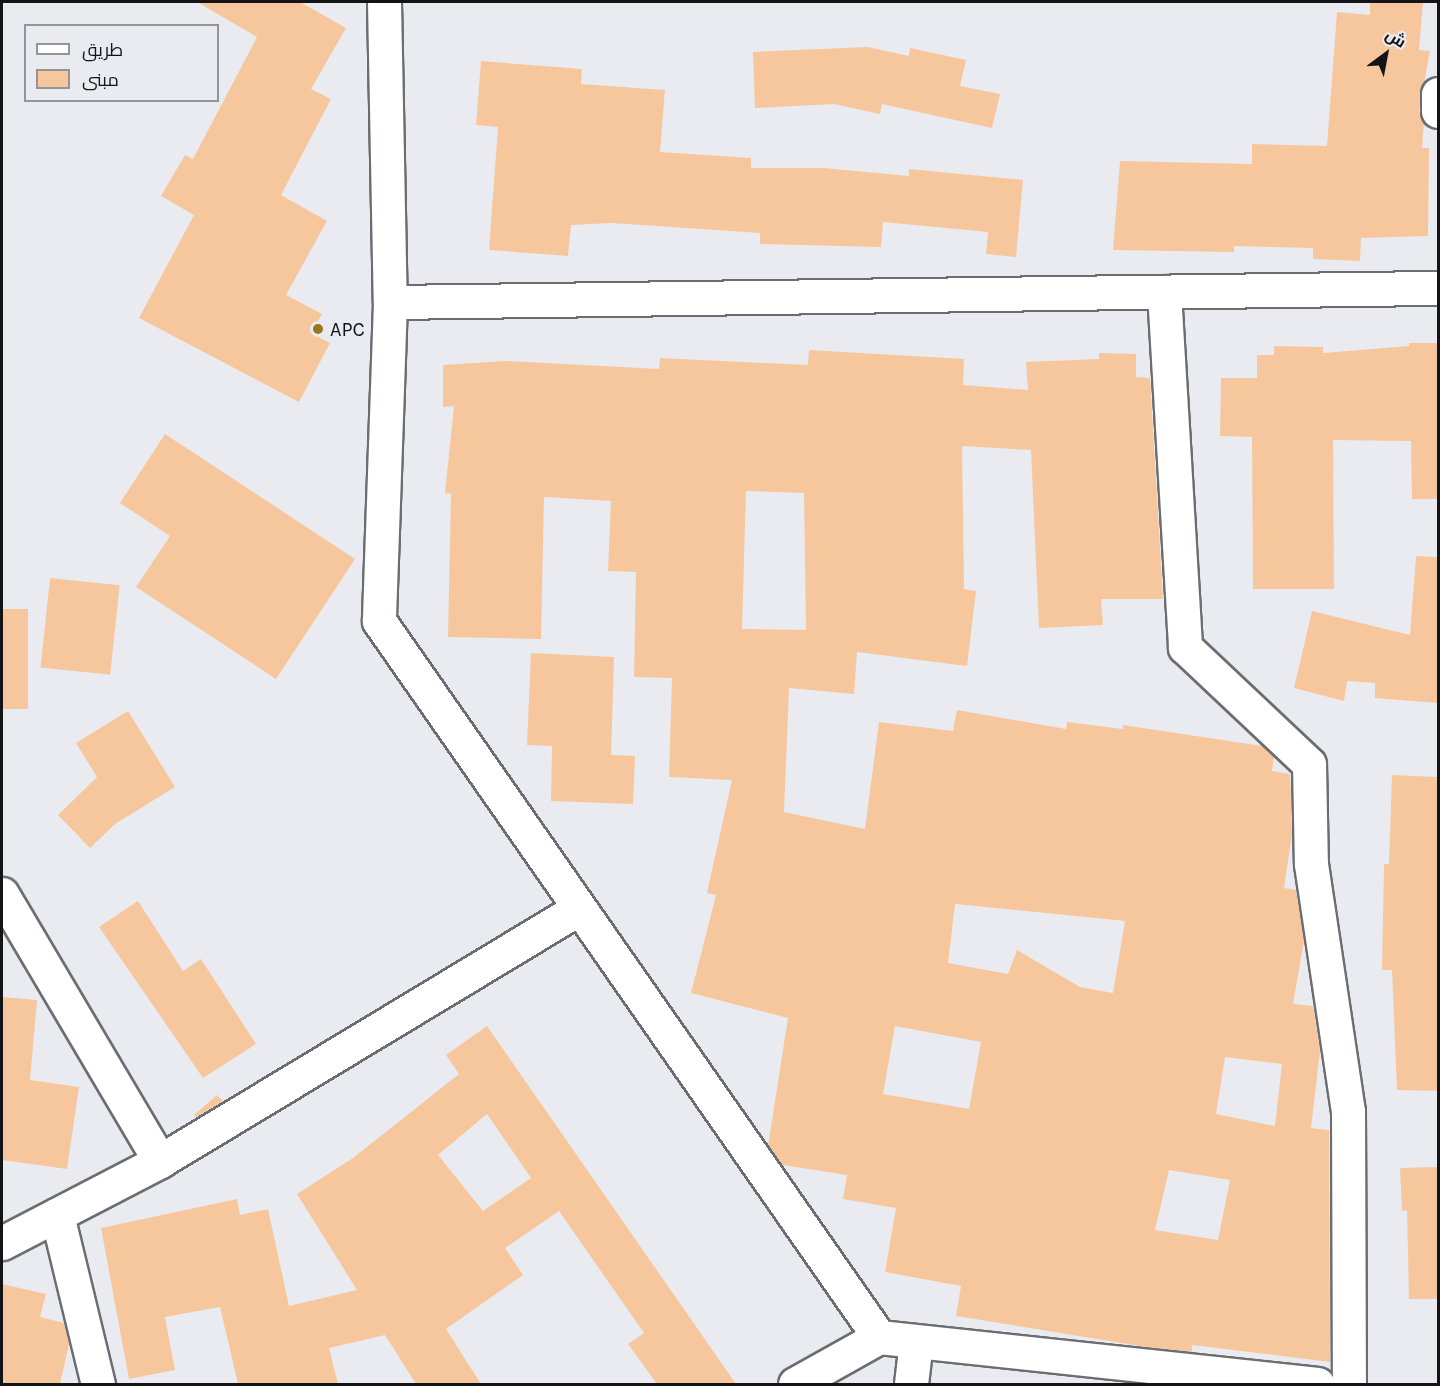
<!DOCTYPE html>
<meta charset="utf-8">
<style>
body{margin:0}
#map{position:relative;width:1440px;height:1386px;overflow:hidden;background:#eaebf1;font-family:Karla,Cairo,sans-serif}
div>[style]{position:absolute}
.building>*{inset:0;background:#f6c79d;transform-origin:0 0}
.roads{filter:drop-shadow(2px 0 #6b6d71) drop-shadow(-2px 0 #6b6d71) drop-shadow(0 2px #6b6d71) drop-shadow(0 -2px #6b6d71)}
.street>*{height:33px;margin:-16.5px;padding:0 16.5px;transform-origin:16.5px;border-radius:16.5px;background:#fff}
.dots>*{width:16px;height:16px;translate:-50% -50%;box-sizing:border-box;border:3px solid #eaebf1;border-radius:50%}
span{translate:-50% -50%;white-space:nowrap;text-align:center;line-height:1.15;-webkit-text-stroke:4.5px #eaebf1;paint-order:stroke}
.poi-label{font-size:20px;color:#131415}
.left{translate:0 -50%;text-align:left}
.frame{position:absolute;inset:0;border:3px solid #131415;pointer-events:none}
.legend{position:absolute;left:24px;top:24px;width:195px;height:78px;box-sizing:border-box;background:#eaebf1;border:2px solid #949599;margin:0;padding:8px 10px;list-style:none;font-size:18px;color:#131415}
.legend li{display:flex;align-items:center;gap:12px;height:30px}
.legend b{width:30px;border:2px solid #949599}
.north{position:absolute;left:1356px;top:24px;width:60px;height:60px;-webkit-text-stroke:4px #eaebf1;paint-order:stroke;rotate:32deg;font-size:16px;font-weight:700;line-height:24px;text-align:center;color:#131415}
.north::after{content:'';display:block;margin:auto;width:21px;height:27px;background:#131415;clip-path:polygon(50% 0,100% 100%,50% 72%,0 100%)}
</style>
<div id="map">
<div class="building">
<div style="clip-path:polygon(197px 2px,300px 2px,346px 28px,311px 89px,331px 99px,281px 195px,327px 221px,286px 295px,322px 314px,311px 333px,330px 343px,299px 402px,139px 318px,194px 215px,161px 196px,185px 155px,193px 159px,257px 37px)"></div>
<div style="clip-path:polygon(1370px 2px,1423px 2px,1419px 50px,1430px 51px,1419px 111px,1424px 123px,1422px 148px,1429px 148px,1428px 236px,1361px 238px,1360px 261px,1313px 259px,1313px 248px,1234px 246px,1234px 252px,1113px 250px,1120px 161px,1252px 164px,1252px 144px,1327px 146px,1337px 12px,1370px 15px)"></div>
<div style="clip-path:polygon(868px 47px,909px 56px,910px 48px,966px 60px,960px 86px,1000px 94px,992px 128px,882px 104px,880px 114px,834px 104px,755px 108px,753px 52px)"></div>
<div style="clip-path:polygon(481px 61px,582px 69px,581px 84px,665px 90px,660px 152px,751px 158px,751px 168px,823px 168px,909px 176px,909px 169px,1023px 180px,1016px 257px,986px 254px,988px 232px,883px 222px,881px 247px,760px 244px,760px 233px,612px 223px,571px 225px,568px 256px,489px 250px,498px 127px,476px 125px)"></div>
<div style="clip-path:polygon(1409px 343px,1438px 343px,1438px 499px,1412px 499px,1411px 441px,1333px 440px,1334px 589px,1253px 589px,1252px 437px,1220px 436px,1221px 378px,1257px 378px,1257px 355px,1274px 355px,1274px 346px,1323px 347px,1323px 353px,1409px 346px)"></div>
<div style="clip-path:polygon(evenodd,809px 350px,964px 359px,963px 385px,1028px 390px,1026px 362px,1099px 359px,1099px 353px,1136px 354px,1136px 377px,1150px 378px,1163px 599px,1101px 599px,1103px 625px,1039px 628px,1031px 450px,962px 446px,964px 589px,976px 591px,967px 666px,857px 652px,854px 694px,789px 688px,784px 812px,865px 829px,879px 722px,953px 731px,957px 710px,1066px 729px,1067px 722px,1123px 729px,1123px 725px,1262px 746px,1274px 756px,1272px 771px,1290px 774px,1292px 834px,1284px 888px,1296px 890px,1304px 941px,1293px 1004px,1313px 1006px,1320px 1051px,1311px 1128px,1329px 1130px,1330px 1362px,1192px 1345px,1192px 1352px,1140px 1346px,956px 1316px,961px 1286px,885px 1272px,896px 1208px,843px 1199px,847px 1175px,782px 1165px,768px 1146px,788px 1018px,691px 993px,716px 895px,707px 893px,732px 780px,669px 777px,672px 678px,634px 677px,636px 572px,608px 571px,611px 501px,544px 497px,541px 639px,448px 637px,451px 494px,445px 493px,454px 406px,443px 407px,443px 365px,506px 361px,659px 369px,660px 358px,808px 365px,809px 350px,746px 491px,804px 493px,806px 630px,742px 629px,746px 491px,809px 350px,955px 904px,1125px 921px,1113px 993px,1080px 987px,1017px 950px,1008px 974px,948px 963px,955px 904px,809px 350px,895px 1026px,981px 1042px,969px 1109px,883px 1094px,895px 1026px,809px 350px,1225px 1057px,1282px 1064px,1275px 1126px,1216px 1114px,1225px 1057px,809px 350px,1169px 1170px,1230px 1180px,1218px 1240px,1155px 1230px,1169px 1170px)"></div>
<div style="clip-path:polygon(165px 434px,355px 559px,276px 679px,136px 587px,170px 536px,120px 503px)"></div>
<div style="clip-path:polygon(1416px 556px,1438px 557px,1438px 703px,1375px 698px,1375px 683px,1347px 681px,1344px 701px,1294px 688px,1312px 611px,1410px 635px)"></div>
<div style="left:50px;top:578px;width:70px;height:90px;rotate:6deg"></div>
<div style="left:2px;top:609px;width:26px;height:100px"></div>
<div style="clip-path:polygon(531px 653px,614px 657px,611px 755px,635px 756px,633px 804px,551px 801px,552px 746px,527px 745px)"></div>
<div style="clip-path:polygon(128px 711px,175px 787px,115px 824px,90px 848px,58px 815px,97px 777px,76px 743px)"></div>
<div style="clip-path:polygon(1392px 775px,1438px 777px,1438px 1091px,1397px 1090px,1392px 970px,1382px 970px,1384px 864px,1389px 864px)"></div>
<div style="clip-path:polygon(138px 901px,183px 971px,201px 959px,256px 1044px,203px 1078px,99px 927px)"></div>
<div style="clip-path:polygon(2px 997px,37px 1000px,30px 1080px,79px 1087px,67px 1169px,2px 1160px)"></div>
<div style="clip-path:polygon(evenodd,487px 1026px,736px 1384px,657px 1384px,628px 1344px,644px 1333px,559px 1211px,505px 1248px,523px 1275px,446px 1329px,481px 1384px,416px 1384px,385px 1335px,329px 1348px,338px 1384px,238px 1384px,220px 1307px,165px 1317px,175px 1370px,129px 1379px,101px 1228px,237px 1199px,240px 1215px,268px 1209px,289px 1306px,357px 1290px,297px 1194px,353px 1158px,459px 1074px,446px 1055px,487px 1026px,487px 1114px,531px 1178px,483px 1211px,438px 1155px,487px 1114px)"></div>
<div style="clip-path:polygon(217px 1095px,223px 1101px,196px 1117px,194px 1115px)"></div>
<div style="clip-path:polygon(1438px 1167px,1438px 1299px,1409px 1299px,1407px 1210px,1402px 1211px,1400px 1168px)"></div>
<div style="clip-path:polygon(2px 1284px,46px 1294px,40px 1317px,64px 1323px,69px 1344px,60px 1384px,2px 1384px)"></div>
</div>
<div class="roads">
<div class="street">
<div style="left:384px;top:2px;width:300px;rotate:88.9deg"></div>
<div style="left:390px;top:302px;width:319px;rotate:92deg"></div>
<div style="left:379px;top:621px;width:873px;rotate:55.07deg"></div>
<div style="left:1438px;top:94px;width:17px;rotate:90deg"></div>
<div style="left:1164px;top:292px;width:356px;rotate:86.6deg"></div>
<div style="left:1185px;top:647px;width:170px;rotate:43.3deg"></div>
<div style="left:1309px;top:764px;width:100px;rotate:88.9deg"></div>
<div style="left:1311px;top:864px;width:250px;rotate:81.5deg"></div>
<div style="left:1348px;top:1111px;width:273px;rotate:89.8deg"></div>
<div style="left:390px;top:302px;width:1048px;rotate:-0.77deg"></div>
<div style="left:2px;top:894px;width:310px;rotate:59.4deg"></div>
<div style="left:57px;top:1215px;width:174px;rotate:76.4deg"></div>
<div style="left:2px;top:1243px;width:178px;rotate:-27.4deg"></div>
<div style="left:160px;top:1161px;width:489px;rotate:-31.1deg"></div>
<div style="left:795px;top:1384px;width:96px;rotate:-29.2deg"></div>
<div style="left:879px;top:1337px;width:441px;rotate:6.1deg"></div>
<div style="left:911px;top:1384px;width:43px;rotate:-83.4deg"></div>
</div>
</div>
<div class="dots">
<div style="left:318px;top:329px;background:#9b7621"></div>
</div>
<div class="poi-label">
<span class="left" style="left:330px;top:329px">APC</span>
</div>
<div class="frame"></div>
<ul class="legend">
<li><b style="height:8px;background:#fff"></b>طريق</li>
<li><b style="height:16px;background:#f6c79d"></b>مبنى</li>
</ul>
<div class="north">ش</div>
</div>
